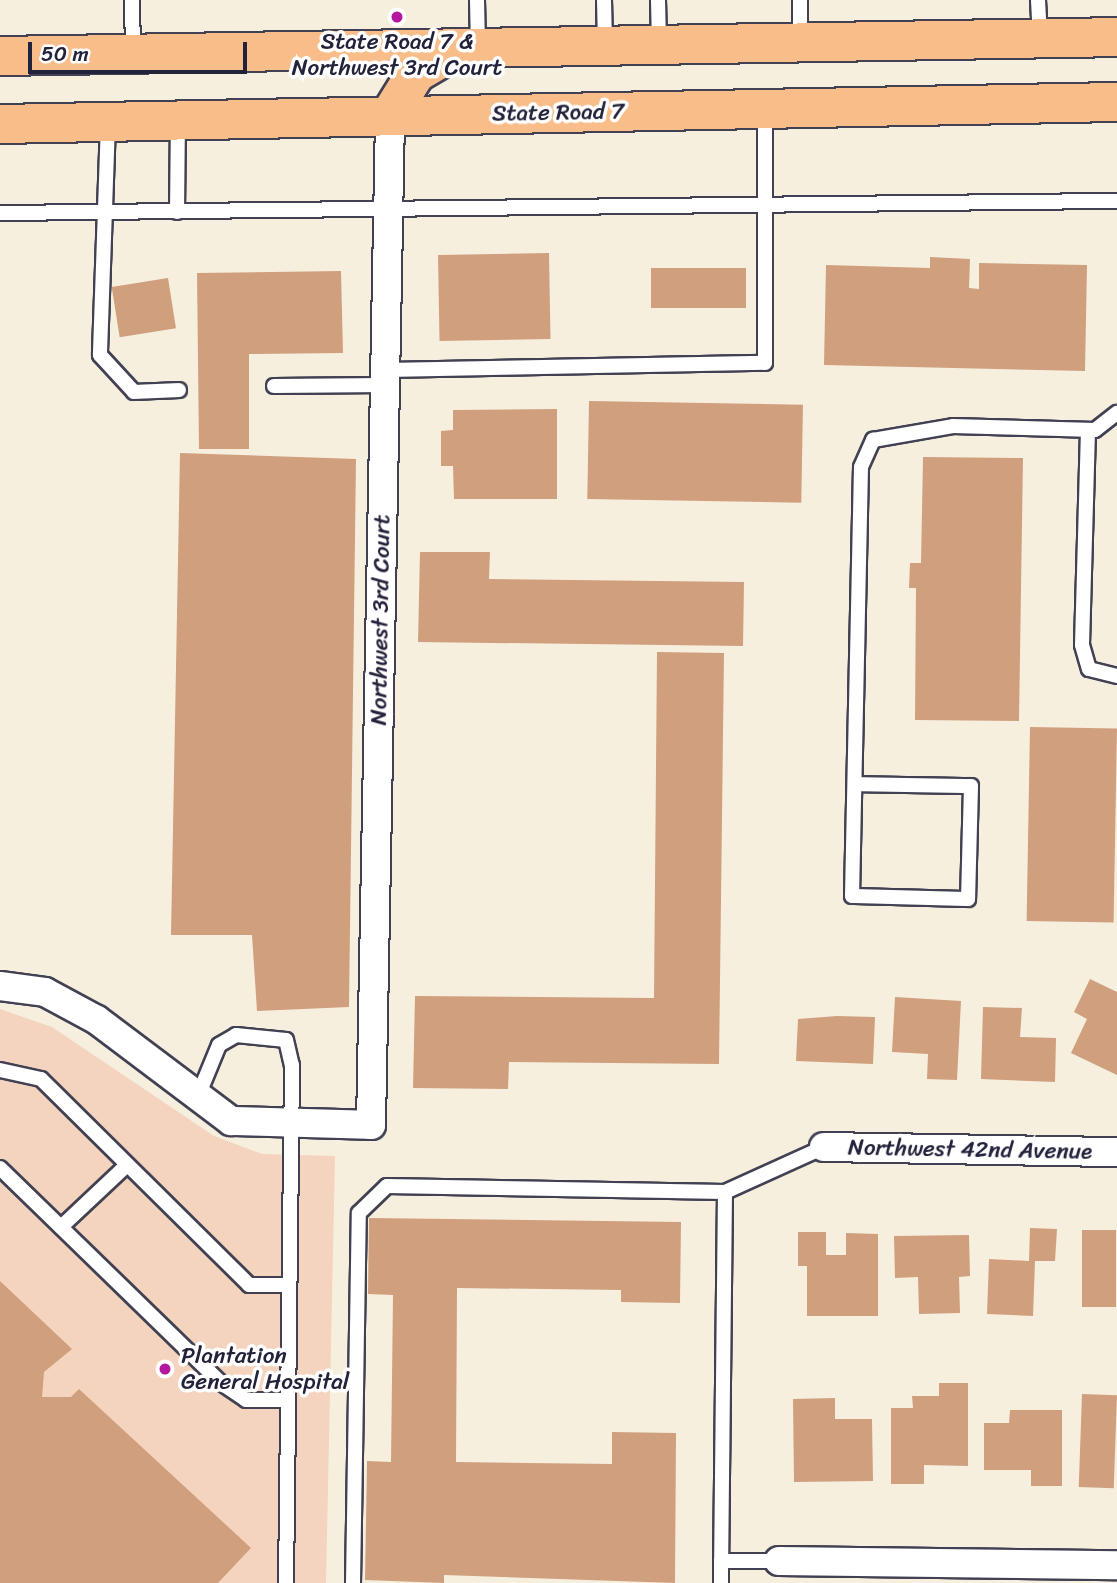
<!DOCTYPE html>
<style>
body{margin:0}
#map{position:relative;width:1117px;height:1583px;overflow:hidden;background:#f6efde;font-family:Sriracha,sans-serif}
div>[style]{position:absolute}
.built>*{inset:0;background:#f4d4bf}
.building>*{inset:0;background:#d09f7d;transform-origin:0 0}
.roads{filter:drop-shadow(2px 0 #424153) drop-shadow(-2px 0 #424153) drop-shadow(0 2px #424153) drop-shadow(0 -2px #424153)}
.lane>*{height:14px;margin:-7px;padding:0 7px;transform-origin:7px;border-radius:7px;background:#fff}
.street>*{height:28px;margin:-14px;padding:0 14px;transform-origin:14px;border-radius:14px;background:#fff}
.primary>*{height:38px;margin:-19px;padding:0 19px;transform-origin:19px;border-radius:19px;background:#f8bd89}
.dots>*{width:19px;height:19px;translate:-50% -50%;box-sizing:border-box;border:4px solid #fff;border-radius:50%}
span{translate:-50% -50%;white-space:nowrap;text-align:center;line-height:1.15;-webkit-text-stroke:7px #fff;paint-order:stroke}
.poi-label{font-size:23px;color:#22223b}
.left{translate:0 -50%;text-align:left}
.street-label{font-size:23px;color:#22223b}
.scale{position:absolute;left:28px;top:42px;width:219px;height:32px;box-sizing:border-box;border:4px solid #22223b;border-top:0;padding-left:9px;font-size:21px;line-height:24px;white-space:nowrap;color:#22223b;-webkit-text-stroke:5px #fff;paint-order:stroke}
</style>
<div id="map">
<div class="built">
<div style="clip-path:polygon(0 1009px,52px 1027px,214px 1136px,262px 1154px,335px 1156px,326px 1583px,0 1583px)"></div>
</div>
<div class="building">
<div style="left:549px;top:253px;width:86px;height:111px;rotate:89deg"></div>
<div style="clip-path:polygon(930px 257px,970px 259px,969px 288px,979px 289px,979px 263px,1087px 265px,1085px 371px,824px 365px,826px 265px,930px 268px)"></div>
<div style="left:746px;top:268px;width:40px;height:95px;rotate:90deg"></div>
<div style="clip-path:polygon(341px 271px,343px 353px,249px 354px,249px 449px,199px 449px,197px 273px)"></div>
<div style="left:168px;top:278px;width:51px;height:57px;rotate:81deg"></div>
<div style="left:589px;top:401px;width:214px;height:98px;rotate:1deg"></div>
<div style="clip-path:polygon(557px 409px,557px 499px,454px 499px,453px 466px,441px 466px,441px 431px,453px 430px,453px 410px)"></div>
<div style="clip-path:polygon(180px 453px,356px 459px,349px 1007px,257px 1011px,252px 935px,171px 935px)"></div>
<div style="clip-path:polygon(923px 457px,1023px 458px,1019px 721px,915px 720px,916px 588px,909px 588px,910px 563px,921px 563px)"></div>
<div style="clip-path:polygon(420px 552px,490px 552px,489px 579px,744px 582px,743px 646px,418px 642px)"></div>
<div style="clip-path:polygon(657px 652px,724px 653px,719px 1064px,509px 1062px,508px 1089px,413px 1088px,415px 996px,654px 998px)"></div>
<div style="left:1030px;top:727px;width:87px;height:194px;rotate:1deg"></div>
<div style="clip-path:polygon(1090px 979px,1117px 992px,1117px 1075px,1071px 1053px,1087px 1019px,1074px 1012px)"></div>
<div style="clip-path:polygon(895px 997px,961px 1001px,957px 1080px,927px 1079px,928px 1054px,892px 1052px)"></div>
<div style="clip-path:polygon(983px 1007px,1022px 1008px,1020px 1037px,1056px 1038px,1055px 1082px,981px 1079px)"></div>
<div style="clip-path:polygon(837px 1016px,875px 1017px,873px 1064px,796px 1061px,798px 1019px)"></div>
<div style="clip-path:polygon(369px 1218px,681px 1222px,680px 1303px,621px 1302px,621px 1290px,457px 1288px,456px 1462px,612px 1464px,612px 1432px,676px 1433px,675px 1583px,444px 1575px,444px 1583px,365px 1580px,367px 1461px,391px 1462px,393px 1295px,368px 1294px)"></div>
<div style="clip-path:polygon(1030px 1228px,1057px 1229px,1055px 1261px,1035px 1261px,1033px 1316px,987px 1314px,989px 1259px,1029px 1261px)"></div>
<div style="left:1082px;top:1230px;width:34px;height:77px"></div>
<div style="clip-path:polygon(798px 1232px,826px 1232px,826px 1255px,846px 1255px,846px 1233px,878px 1234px,878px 1316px,807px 1316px,807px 1266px,798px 1266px)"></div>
<div style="clip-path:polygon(969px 1235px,970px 1276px,959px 1277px,960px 1313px,919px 1314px,918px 1277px,895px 1278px,894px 1236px)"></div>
<div style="clip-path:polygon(0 1281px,72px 1349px,44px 1372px,42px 1397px,71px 1397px,79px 1389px,251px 1548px,218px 1583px,0 1583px)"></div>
<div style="clip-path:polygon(939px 1383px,968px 1383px,968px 1466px,924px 1465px,924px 1484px,891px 1484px,891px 1408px,913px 1408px,912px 1396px,939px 1396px)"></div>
<div style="left:1082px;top:1394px;width:35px;height:93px;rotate:2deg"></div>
<div style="clip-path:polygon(835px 1398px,835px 1419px,872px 1419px,873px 1481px,794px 1482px,793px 1399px)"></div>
<div style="clip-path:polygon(1010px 1410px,1062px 1410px,1062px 1486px,1031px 1486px,1031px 1470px,984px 1470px,984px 1423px,1009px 1423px)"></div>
</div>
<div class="roads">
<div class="lane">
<div style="left:132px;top:0;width:52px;rotate:88.9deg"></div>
<div style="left:477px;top:0;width:47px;rotate:88.8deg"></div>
<div style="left:604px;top:0;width:44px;rotate:88.7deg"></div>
<div style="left:658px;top:0;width:43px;rotate:88.7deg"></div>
<div style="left:800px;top:0;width:42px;rotate:90deg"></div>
<div style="left:1038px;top:0;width:37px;rotate:87deg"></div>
<div style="left:108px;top:123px;width:232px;rotate:92deg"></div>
<div style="left:100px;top:355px;width:50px;rotate:47.4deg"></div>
<div style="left:134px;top:392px;width:45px;rotate:-2.5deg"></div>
<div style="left:177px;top:212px;width:90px;rotate:-89.4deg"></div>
<div style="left:0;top:213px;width:1117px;rotate:-0.62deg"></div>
<div style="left:386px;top:370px;width:379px;rotate:-1.1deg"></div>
<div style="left:765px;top:363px;width:252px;rotate:-90deg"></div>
<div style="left:274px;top:386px;width:111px;rotate:-0.5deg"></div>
<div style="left:1088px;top:430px;width:215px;rotate:91.6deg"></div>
<div style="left:1082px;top:645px;width:25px;rotate:74deg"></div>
<div style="left:1089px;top:669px;width:29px;rotate:14deg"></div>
<div style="left:855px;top:784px;width:116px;rotate:1deg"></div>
<div style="left:971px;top:786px;width:113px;rotate:91.5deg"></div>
<div style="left:968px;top:899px;width:116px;rotate:-178.5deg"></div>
<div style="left:852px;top:896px;width:429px;rotate:-88.8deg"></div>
<div style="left:861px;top:467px;width:30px;rotate:-66deg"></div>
<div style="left:873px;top:440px;width:81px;rotate:-9.9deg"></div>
<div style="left:953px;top:426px;width:142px;rotate:1.6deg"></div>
<div style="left:1095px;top:430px;width:28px;rotate:-38deg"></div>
<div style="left:0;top:1070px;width:42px;rotate:12.4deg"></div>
<div style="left:41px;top:1079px;width:293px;rotate:44.7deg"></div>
<div style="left:249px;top:1285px;width:38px"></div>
<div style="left:198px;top:1096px;width:55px;rotate:-67.6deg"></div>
<div style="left:219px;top:1045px;width:20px;rotate:-30deg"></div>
<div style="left:236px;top:1035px;width:50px;rotate:5.7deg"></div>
<div style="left:286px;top:1040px;width:26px;rotate:77deg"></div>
<div style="left:292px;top:1065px;width:518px;rotate:90.66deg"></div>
<div style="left:0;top:1168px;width:308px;rotate:44.2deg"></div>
<div style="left:221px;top:1383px;width:30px;rotate:34deg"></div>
<div style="left:246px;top:1400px;width:42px"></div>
<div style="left:725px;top:1192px;width:369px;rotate:90.6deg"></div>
<div style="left:721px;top:1561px;width:58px"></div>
<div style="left:61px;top:1227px;width:91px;rotate:-43.2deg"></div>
<div style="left:353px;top:1583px;width:370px;rotate:-89.1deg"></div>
<div style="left:359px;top:1213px;width:39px;rotate:-44deg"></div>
<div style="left:387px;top:1186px;width:338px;rotate:1deg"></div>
<div style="left:725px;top:1192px;width:109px;rotate:-24.4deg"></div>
<div style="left:721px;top:1583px;width:22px;rotate:-90deg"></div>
</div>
<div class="street">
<div style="left:0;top:986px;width:45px;rotate:7.6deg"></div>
<div style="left:45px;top:992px;width:59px;rotate:28.3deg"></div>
<div style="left:97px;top:1020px;width:168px;rotate:37deg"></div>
<div style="left:231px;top:1121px;width:140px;rotate:1.6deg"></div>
<div style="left:371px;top:1125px;width:1010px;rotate:-88.92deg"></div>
<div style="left:824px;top:1147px;width:293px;rotate:1deg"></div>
<div style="left:779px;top:1561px;width:338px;rotate:0.7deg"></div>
</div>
<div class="primary">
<div style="left:0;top:56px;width:1117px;rotate:-0.97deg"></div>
<div style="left:390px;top:115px;width:49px;rotate:-58.2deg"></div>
<div style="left:416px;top:73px;width:48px;rotate:-30.3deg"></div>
<div style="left:0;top:124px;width:1117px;rotate:-1.13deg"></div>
</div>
</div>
<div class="dots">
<div style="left:397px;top:17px;background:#b5179e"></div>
<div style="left:165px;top:1369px;background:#b5179e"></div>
</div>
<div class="poi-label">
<span style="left:397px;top:55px">State Road 7 &amp;<br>Northwest 3rd Court</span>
<span class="left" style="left:181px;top:1369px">Plantation<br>General Hospital</span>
</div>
<div class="street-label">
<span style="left:558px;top:113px;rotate:-1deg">State Road 7</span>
<span style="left:381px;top:620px;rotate:-89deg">Northwest 3rd Court</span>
<span style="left:970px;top:1150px;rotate:1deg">Northwest 42nd Avenue</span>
</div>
<div class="scale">50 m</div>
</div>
